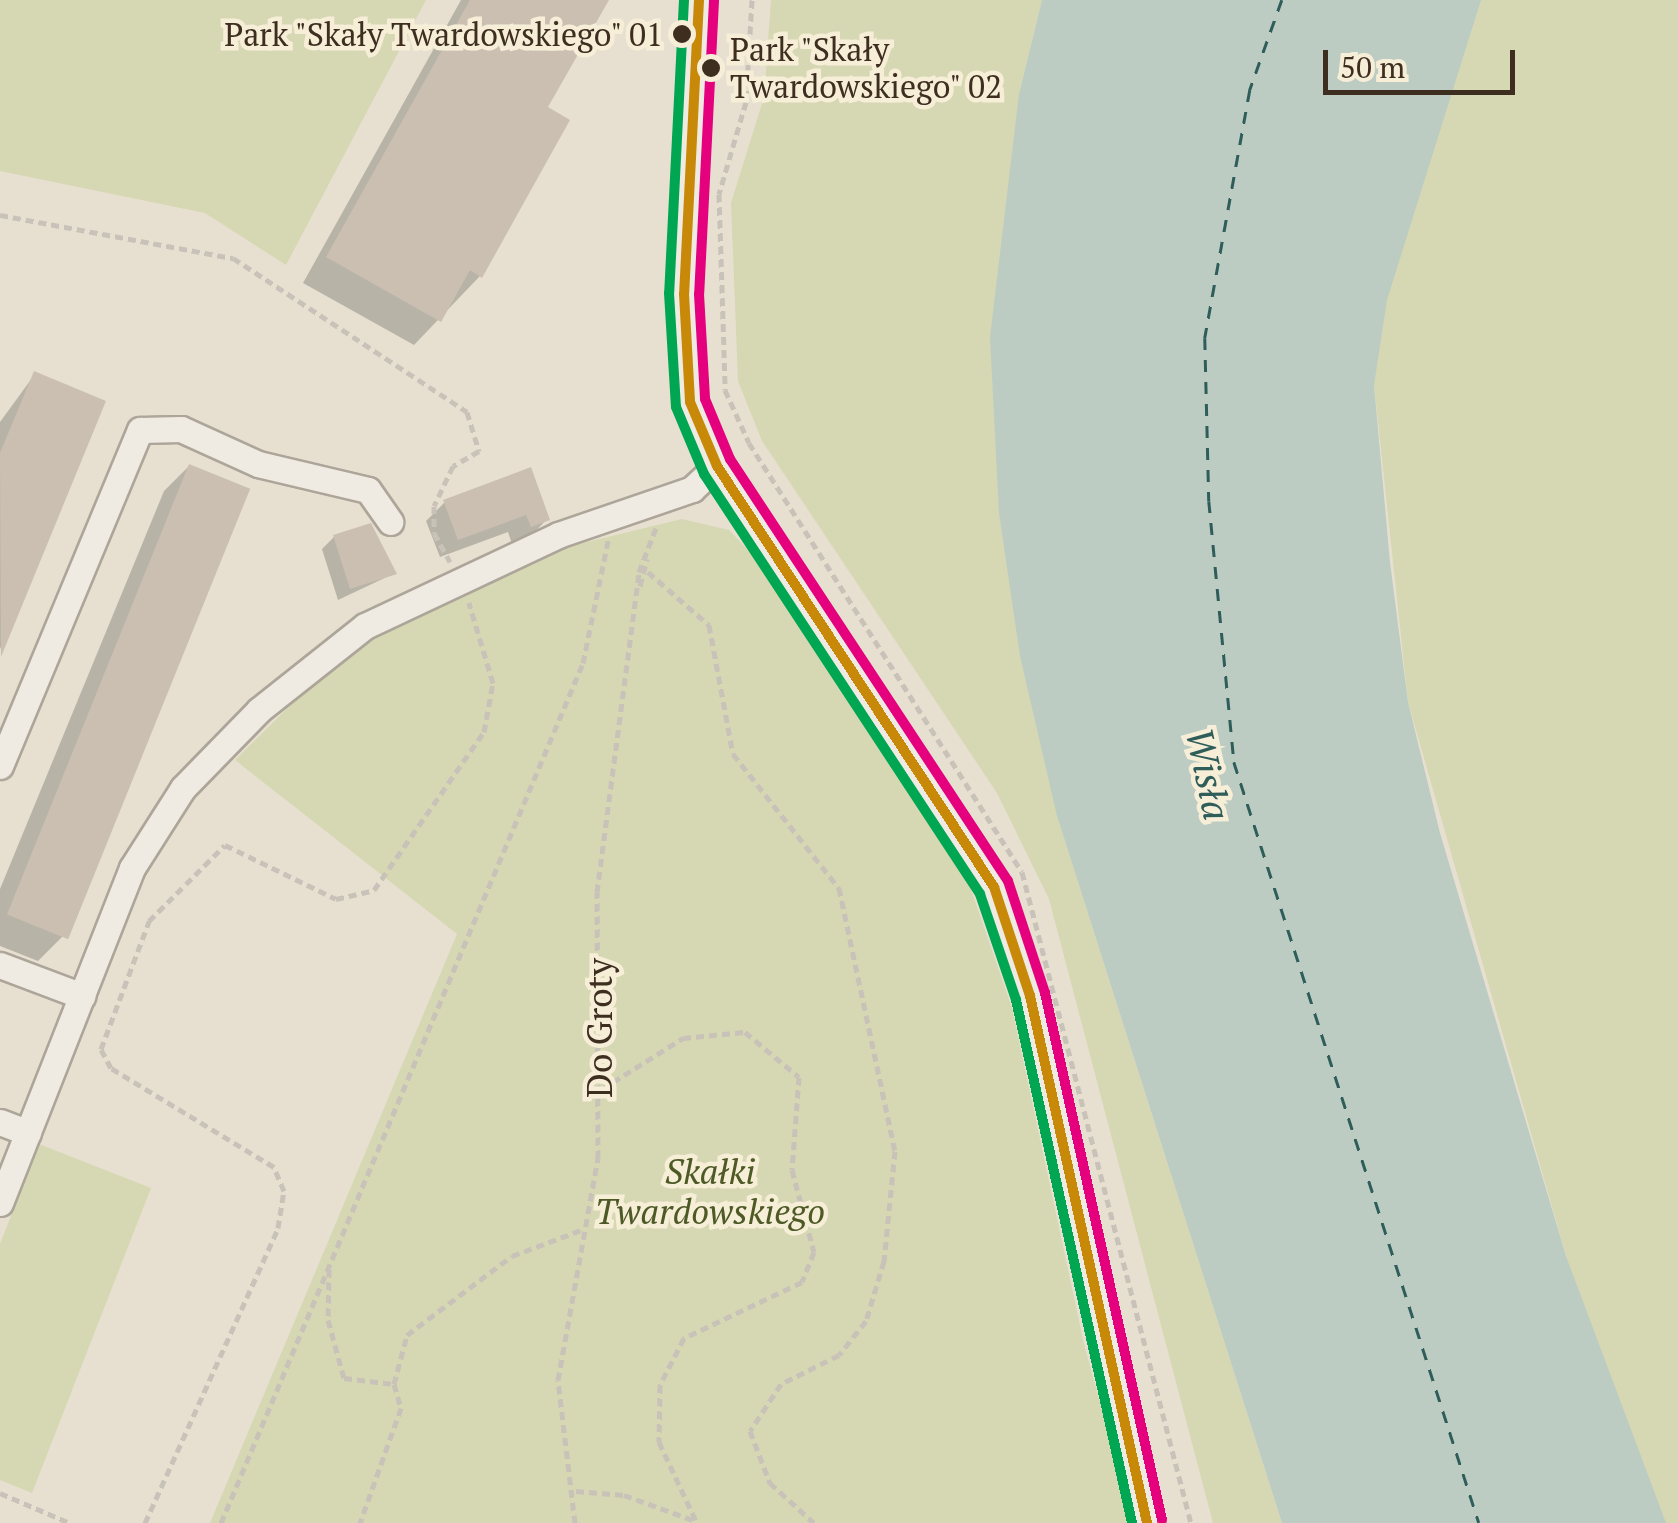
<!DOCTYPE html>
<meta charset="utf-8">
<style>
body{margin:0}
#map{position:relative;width:1678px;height:1523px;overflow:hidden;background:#e7e0d1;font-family:"PT Serif",serif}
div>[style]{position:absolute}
.green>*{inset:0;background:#d6d7b3}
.water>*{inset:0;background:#bcccc2}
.shadow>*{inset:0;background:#0003}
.ferry>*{height:2.5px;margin-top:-1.25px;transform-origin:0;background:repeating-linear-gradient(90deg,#2f5d5a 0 12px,transparent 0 22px)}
.building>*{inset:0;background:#cbbfb2;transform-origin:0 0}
.path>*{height:5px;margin-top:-2.5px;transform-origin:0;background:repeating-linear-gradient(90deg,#c8c2b9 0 8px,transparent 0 13px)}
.roads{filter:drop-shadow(2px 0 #ada599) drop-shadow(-2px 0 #ada599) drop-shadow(0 2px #ada599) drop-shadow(0 -2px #ada599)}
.minor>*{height:25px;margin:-12.5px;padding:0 12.5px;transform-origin:12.5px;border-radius:12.5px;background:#efebe3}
.bus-1>*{height:10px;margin:-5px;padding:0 5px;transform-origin:5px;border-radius:5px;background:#c88808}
.bus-2>*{height:10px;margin:-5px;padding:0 5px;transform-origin:5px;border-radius:5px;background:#00a651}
.bus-3>*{height:10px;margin:-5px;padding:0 5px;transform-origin:5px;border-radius:5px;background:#e5007d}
.dots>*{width:28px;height:28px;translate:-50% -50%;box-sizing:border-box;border:5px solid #f7eed8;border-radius:50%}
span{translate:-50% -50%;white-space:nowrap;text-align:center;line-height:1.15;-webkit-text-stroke:9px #f7eed8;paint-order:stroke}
.bus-label{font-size:32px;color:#3d2e20}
.right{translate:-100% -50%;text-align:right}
.left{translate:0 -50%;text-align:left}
.street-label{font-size:35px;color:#3d2e20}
.park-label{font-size:35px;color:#4d5a26;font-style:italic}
.water-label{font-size:38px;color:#2f5d5a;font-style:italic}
.scale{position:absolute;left:1323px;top:50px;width:192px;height:45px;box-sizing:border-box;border:5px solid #3d2e20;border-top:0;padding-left:12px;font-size:30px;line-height:35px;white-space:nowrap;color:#3d2e20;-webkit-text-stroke:8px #f7eed8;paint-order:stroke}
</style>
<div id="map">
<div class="green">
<div style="clip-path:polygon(0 0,426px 0,286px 265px,205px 213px,0 171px)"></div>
<div style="clip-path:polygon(771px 0,1042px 0,1019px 94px,1057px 816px,1282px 1523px,1213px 1523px,1049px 899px,997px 793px,762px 441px,738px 381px,731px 203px,764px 97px)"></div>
<div style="clip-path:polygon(1444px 0,1678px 0,1678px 1523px,1656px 1523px,1566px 1256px,1408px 702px,1374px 385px,1377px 153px)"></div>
<div style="clip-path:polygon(682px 519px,729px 530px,766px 569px,967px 878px,1012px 1008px,1084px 1344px,1133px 1523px,210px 1523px,457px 934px,235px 760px,332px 664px,425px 610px,562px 548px)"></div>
<div style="clip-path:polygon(39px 1144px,151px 1188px,32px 1493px,0 1480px,0 1244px)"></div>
</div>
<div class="water">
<div style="clip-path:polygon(1042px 0,1481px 0,1387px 300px,1374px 385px,1390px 562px,1408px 702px,1440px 833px,1566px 1256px,1666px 1523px,1282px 1523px,1057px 816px,1020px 656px,999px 513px,990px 337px,1019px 94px)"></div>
</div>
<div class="shadow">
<div style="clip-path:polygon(461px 0,606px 0,545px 108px,480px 276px,414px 345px,303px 283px)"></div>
<div style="clip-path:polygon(35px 374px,103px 402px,0 649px,0 422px)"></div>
<div style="clip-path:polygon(189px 466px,63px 936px,38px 961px,0 946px,0 889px,164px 491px)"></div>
<div style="clip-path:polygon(529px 471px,547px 519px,529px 538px,512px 544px,508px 532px,440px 557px,426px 521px,445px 502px)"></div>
<div style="clip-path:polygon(334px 537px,393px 574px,338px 600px,322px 549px)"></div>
</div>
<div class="ferry">
<div style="left:1282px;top:0;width:96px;rotate:109.6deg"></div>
<div style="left:1250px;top:90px;width:252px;rotate:100.3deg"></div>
<div style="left:1205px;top:338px;width:163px;rotate:88.6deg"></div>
<div style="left:1209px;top:501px;width:262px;rotate:84.5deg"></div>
<div style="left:1234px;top:762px;width:799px;rotate:72.15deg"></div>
</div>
<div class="building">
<div style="clip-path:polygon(470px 0,609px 0,548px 107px,570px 120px,482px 278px,470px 270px,441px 322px,326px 257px)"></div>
<div style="clip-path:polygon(34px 371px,106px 401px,1px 657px,0 453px)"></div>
<div style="left:189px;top:464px;width:66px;height:486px;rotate:22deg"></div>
<div style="clip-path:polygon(531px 467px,550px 520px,531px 527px,526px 515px,458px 540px,443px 500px)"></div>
<div style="clip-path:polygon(371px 523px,397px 574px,350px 589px,333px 535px)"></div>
</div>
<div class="path">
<div style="left:752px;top:0;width:102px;rotate:93.4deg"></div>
<div style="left:746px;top:102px;width:96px;rotate:106.4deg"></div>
<div style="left:719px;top:194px;width:196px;rotate:88.2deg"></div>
<div style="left:725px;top:390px;width:58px;rotate:65.6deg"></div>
<div style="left:749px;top:443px;width:508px;rotate:57.53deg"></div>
<div style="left:1022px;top:872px;width:673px;rotate:75.45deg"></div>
<div style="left:0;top:215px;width:237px;rotate:10.5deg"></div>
<div style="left:233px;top:258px;width:280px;rotate:33.3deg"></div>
<div style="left:467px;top:412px;width:41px;rotate:72.9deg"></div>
<div style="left:479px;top:451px;width:30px;rotate:150deg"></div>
<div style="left:453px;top:466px;width:44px;rotate:115.4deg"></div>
<div style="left:434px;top:506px;width:27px;rotate:90deg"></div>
<div style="left:434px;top:533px;width:33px;rotate:61deg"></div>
<div style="left:648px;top:572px;width:81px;rotate:41deg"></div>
<div style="left:709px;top:625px;width:131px;rotate:79.5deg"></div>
<div style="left:733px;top:754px;width:171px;rotate:51.7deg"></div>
<div style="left:839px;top:888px;width:269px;rotate:78deg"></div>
<div style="left:895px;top:1151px;width:111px;rotate:95.7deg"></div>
<div style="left:884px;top:1261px;width:63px;rotate:106.7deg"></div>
<div style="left:866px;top:1321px;width:43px;rotate:128.5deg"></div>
<div style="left:839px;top:1355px;width:65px;rotate:153.4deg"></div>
<div style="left:781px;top:1384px;width:56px;rotate:123.4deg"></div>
<div style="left:750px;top:1431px;width:56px;rotate:69deg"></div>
<div style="left:770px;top:1483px;width:59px;rotate:42.3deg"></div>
<div style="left:640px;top:586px;width:28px;rotate:-75deg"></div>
<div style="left:602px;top:1089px;width:96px;rotate:-32.2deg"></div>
<div style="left:683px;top:1038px;width:62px;rotate:-5.5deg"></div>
<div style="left:745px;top:1032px;width:70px;rotate:39.8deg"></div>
<div style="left:799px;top:1077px;width:93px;rotate:94.3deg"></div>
<div style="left:792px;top:1170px;width:85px;rotate:75deg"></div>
<div style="left:814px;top:1252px;width:32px;rotate:112deg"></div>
<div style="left:802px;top:1282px;width:131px;rotate:154.6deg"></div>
<div style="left:684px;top:1338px;width:53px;rotate:117.1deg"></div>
<div style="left:660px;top:1385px;width:57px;rotate:91deg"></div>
<div style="left:659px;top:1442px;width:89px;rotate:64.9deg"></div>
<div style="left:329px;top:1269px;width:51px;rotate:91.1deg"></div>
<div style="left:328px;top:1320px;width:60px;rotate:74.6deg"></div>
<div style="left:344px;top:1378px;width:50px;rotate:6.8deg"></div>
<div style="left:394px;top:1384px;width:25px;rotate:74deg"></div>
<div style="left:401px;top:1408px;width:122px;rotate:109.6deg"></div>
<div style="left:394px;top:1384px;width:51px;rotate:-75.1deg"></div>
<div style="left:407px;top:1335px;width:131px;rotate:-37deg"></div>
<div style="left:512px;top:1256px;width:77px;rotate:-20.6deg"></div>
<div style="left:576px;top:1491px;width:48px;rotate:4.8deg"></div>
<div style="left:624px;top:1495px;width:73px;rotate:19.9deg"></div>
<div style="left:0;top:1493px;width:76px;rotate:23.2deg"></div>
<div style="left:145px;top:1523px;width:324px;rotate:-65.7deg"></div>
<div style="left:278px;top:1228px;width:37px;rotate:-81deg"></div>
<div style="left:284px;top:1191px;width:26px;rotate:-113deg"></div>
<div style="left:274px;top:1167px;width:191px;rotate:-148.7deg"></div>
<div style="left:111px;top:1068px;width:21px;rotate:-118deg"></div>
<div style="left:101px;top:1049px;width:137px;rotate:-69.4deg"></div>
<div style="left:149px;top:921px;width:107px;rotate:-45deg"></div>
<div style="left:225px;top:845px;width:123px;rotate:25.9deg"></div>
<div style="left:336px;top:899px;width:39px;rotate:-13deg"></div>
<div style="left:374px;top:890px;width:193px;rotate:-55.2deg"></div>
<div style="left:484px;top:732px;width:50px;rotate:-79.6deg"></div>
<div style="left:493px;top:683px;width:84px;rotate:-106.7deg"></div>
<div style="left:221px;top:1523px;width:933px;rotate:-67.17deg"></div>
<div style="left:583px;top:663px;width:125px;rotate:-78.4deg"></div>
<div style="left:575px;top:1523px;width:144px;rotate:-96.8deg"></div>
<div style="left:558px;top:1380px;width:226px;rotate:-79.8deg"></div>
<div style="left:598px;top:1158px;width:266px;rotate:-90.2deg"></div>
<div style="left:597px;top:892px;width:323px;rotate:-82.5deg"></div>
<div style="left:639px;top:572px;width:47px;rotate:-68.9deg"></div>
</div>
<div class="roads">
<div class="minor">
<div style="left:699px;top:0;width:294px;rotate:92.9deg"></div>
<div style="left:684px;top:294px;width:108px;rotate:86.8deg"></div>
<div style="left:690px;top:402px;width:69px;rotate:67.1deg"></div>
<div style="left:717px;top:466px;width:504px;rotate:56.66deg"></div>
<div style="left:994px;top:887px;width:115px;rotate:71.7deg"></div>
<div style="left:1030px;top:996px;width:540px;rotate:77.48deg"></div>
<div style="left:0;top:766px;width:364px;rotate:-67.4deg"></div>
<div style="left:140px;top:430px;width:41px;rotate:-1.4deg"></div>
<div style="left:181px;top:429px;width:85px;rotate:24.4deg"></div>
<div style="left:258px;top:464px;width:113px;rotate:13.3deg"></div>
<div style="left:368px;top:490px;width:39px;rotate:55deg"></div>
<div style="left:0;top:965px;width:88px;rotate:20.7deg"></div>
<div style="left:0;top:1122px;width:30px;rotate:21deg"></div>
<div style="left:0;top:1203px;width:360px;rotate:-68.5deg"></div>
<div style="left:132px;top:868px;width:95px;rotate:-57.5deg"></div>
<div style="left:183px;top:788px;width:109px;rotate:-45.7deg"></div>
<div style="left:259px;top:710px;width:135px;rotate:-38.4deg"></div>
<div style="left:365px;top:626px;width:213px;rotate:-25.2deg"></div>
<div style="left:558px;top:535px;width:142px;rotate:-18.9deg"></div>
<div style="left:692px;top:489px;width:34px;rotate:-43deg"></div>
</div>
</div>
<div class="bus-1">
<div style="left:699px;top:0;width:294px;rotate:92.9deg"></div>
<div style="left:684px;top:294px;width:108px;rotate:86.8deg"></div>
<div style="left:690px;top:402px;width:69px;rotate:67.1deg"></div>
<div style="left:717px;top:466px;width:504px;rotate:56.66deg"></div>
<div style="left:994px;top:887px;width:115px;rotate:71.7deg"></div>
<div style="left:1030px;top:996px;width:540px;rotate:77.48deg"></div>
</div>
<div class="bus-2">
<div style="left:684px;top:0;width:293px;rotate:92.9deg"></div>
<div style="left:669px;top:293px;width:114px;rotate:86.5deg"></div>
<div style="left:676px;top:407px;width:73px;rotate:67.3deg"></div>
<div style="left:704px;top:474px;width:503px;rotate:56.69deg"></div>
<div style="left:980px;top:894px;width:112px;rotate:71.2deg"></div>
<div style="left:1016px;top:1000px;width:536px;rotate:77.49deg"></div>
</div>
<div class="bus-3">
<div style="left:714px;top:1px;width:293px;rotate:92.9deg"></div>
<div style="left:699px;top:294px;width:105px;rotate:86.7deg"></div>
<div style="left:705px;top:399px;width:65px;rotate:67.4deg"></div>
<div style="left:730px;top:459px;width:505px;rotate:56.62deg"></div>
<div style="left:1008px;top:881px;width:118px;rotate:71.7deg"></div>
<div style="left:1045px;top:993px;width:540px;rotate:77.48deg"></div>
</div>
<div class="dots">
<div style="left:682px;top:34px;background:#3d2e20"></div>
<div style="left:711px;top:68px;background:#3d2e20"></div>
</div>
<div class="bus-label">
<span class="right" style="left:663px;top:34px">Park "Skały Twardowskiego" 01</span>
<span class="left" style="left:730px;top:68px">Park "Skały<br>Twardowskiego" 02</span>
</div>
<div class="street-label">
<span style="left:599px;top:1028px;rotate:-90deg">Do Groty</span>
</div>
<div class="park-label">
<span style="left:710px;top:1191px">Skałki<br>Twardowskiego</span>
</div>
<div class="water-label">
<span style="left:1208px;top:774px;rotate:78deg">Wisła</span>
</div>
<div class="scale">50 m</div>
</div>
